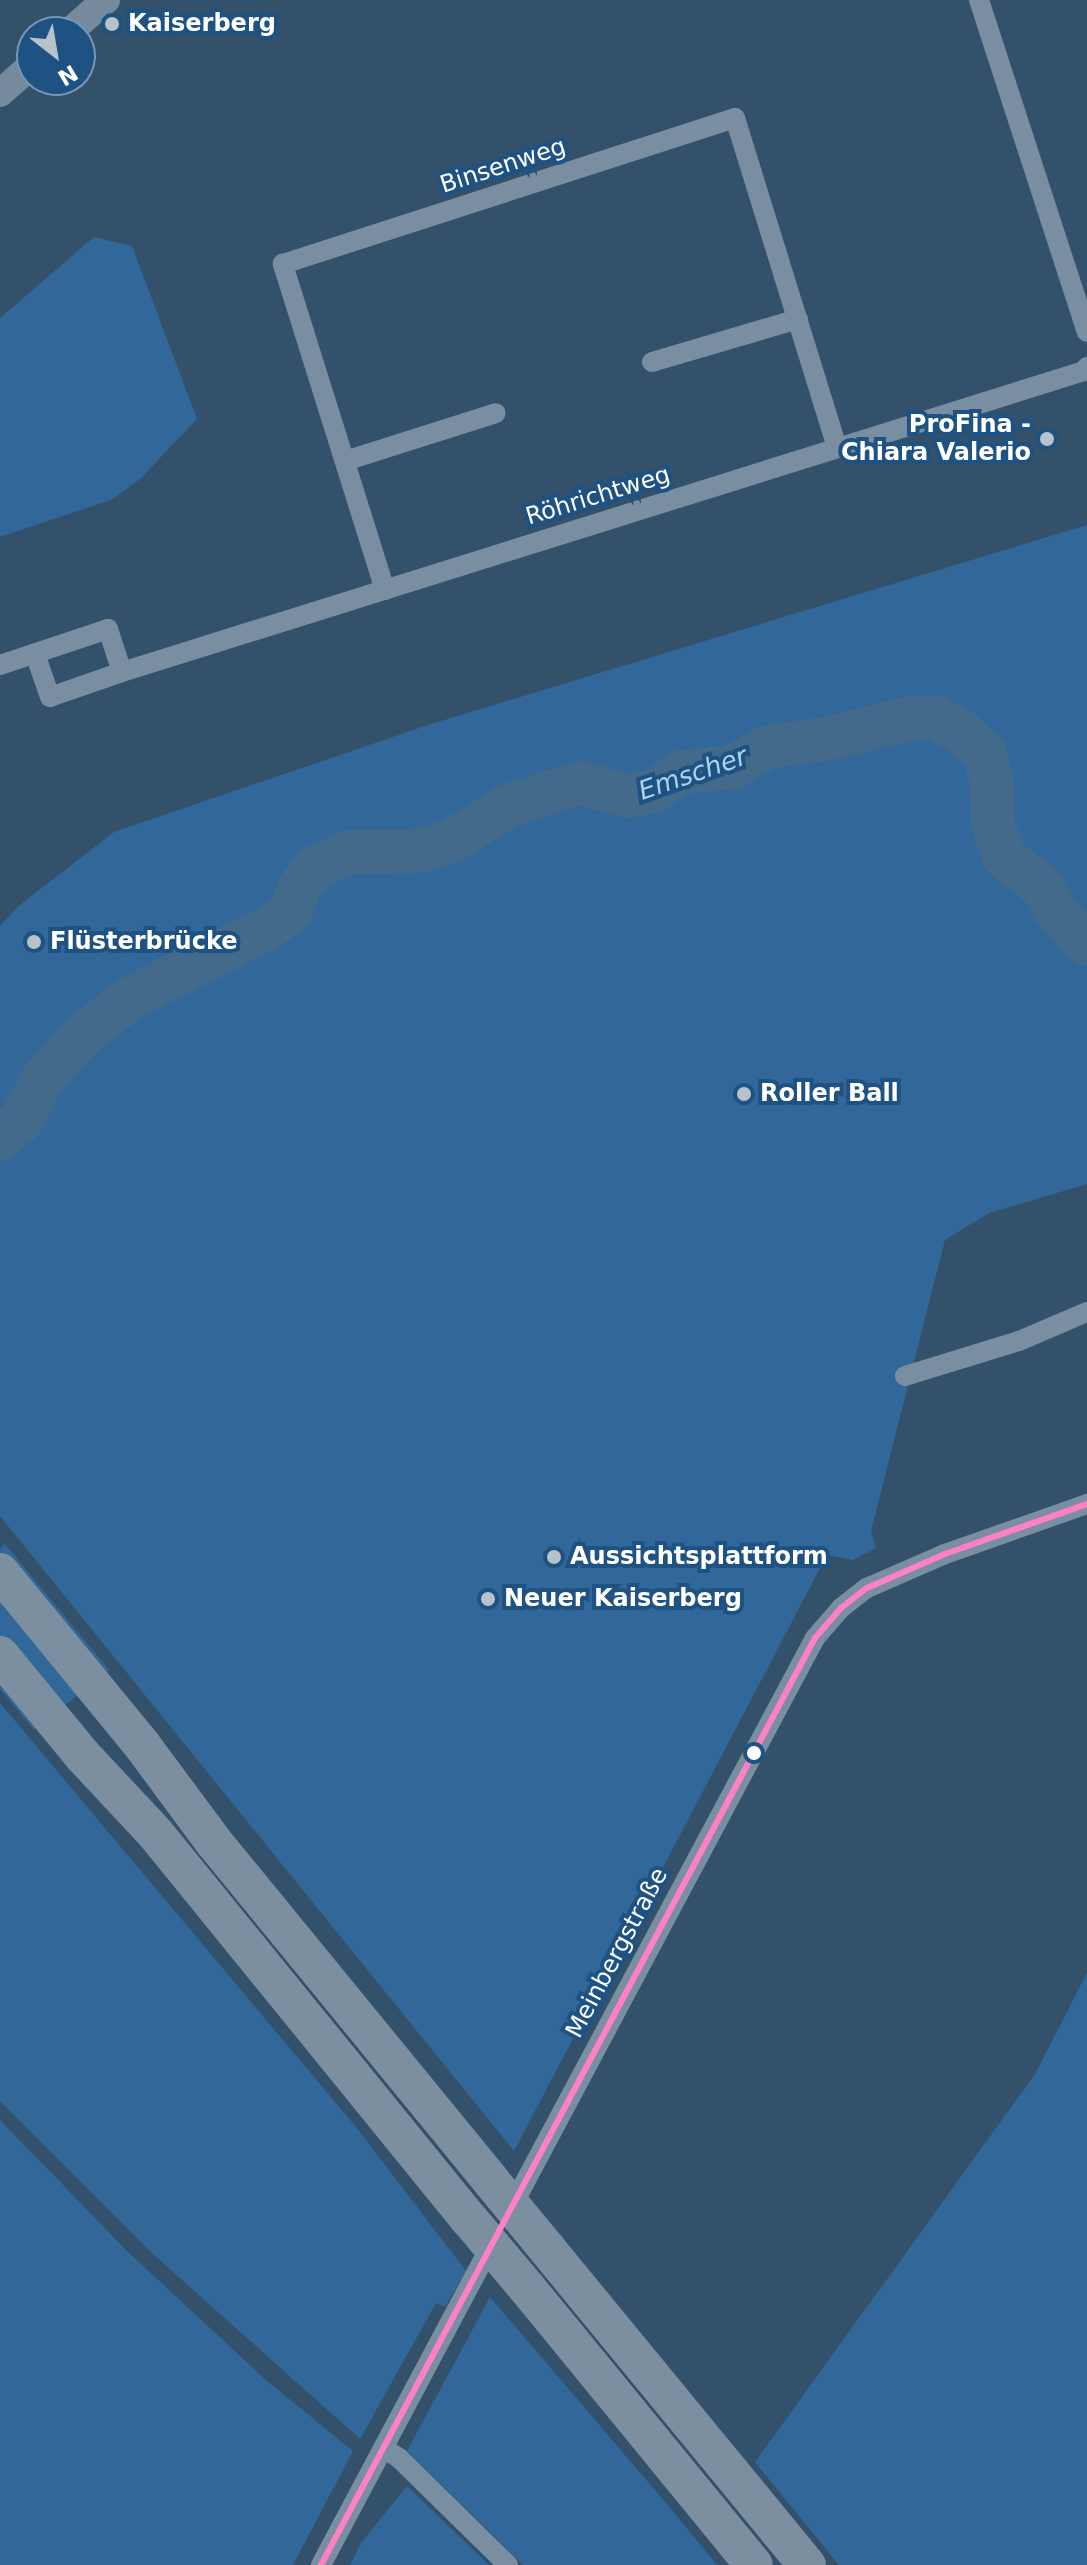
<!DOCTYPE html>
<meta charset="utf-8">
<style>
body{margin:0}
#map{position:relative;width:1087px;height:2565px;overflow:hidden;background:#34516b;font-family:"DejaVu Sans",sans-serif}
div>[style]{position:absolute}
.green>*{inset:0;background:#316899}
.river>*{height:44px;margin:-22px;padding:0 22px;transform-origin:22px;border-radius:22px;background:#436a8b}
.street>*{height:20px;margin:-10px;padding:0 10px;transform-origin:10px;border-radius:10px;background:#7a8ea1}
.secondary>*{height:28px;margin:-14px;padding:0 14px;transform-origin:14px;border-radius:14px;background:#758a9d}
.highway>*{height:38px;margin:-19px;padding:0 19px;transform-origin:19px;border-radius:19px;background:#7b8fa1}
.highway-bridge>*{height:38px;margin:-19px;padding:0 19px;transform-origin:19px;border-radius:19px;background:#7b8fa1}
.bus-1>*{height:6px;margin:-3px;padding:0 3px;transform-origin:3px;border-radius:3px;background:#ff80c5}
.dots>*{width:22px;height:22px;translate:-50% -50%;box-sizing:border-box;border:4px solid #1d5282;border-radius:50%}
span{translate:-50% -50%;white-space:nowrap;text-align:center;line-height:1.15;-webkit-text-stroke:8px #1d5282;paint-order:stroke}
.poi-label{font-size:24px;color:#fff;font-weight:700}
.left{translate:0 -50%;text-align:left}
.right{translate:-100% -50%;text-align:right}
.street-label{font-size:24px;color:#fff}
.water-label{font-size:26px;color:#aed3f1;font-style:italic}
.north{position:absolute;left:16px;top:16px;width:80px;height:80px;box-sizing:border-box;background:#1d5282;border:2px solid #7797b4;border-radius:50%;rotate:149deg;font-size:22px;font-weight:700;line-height:32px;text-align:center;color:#fff}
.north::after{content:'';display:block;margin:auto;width:28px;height:36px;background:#b8c2cb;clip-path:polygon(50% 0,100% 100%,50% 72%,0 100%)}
</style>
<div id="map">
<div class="green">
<div style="clip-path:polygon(94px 237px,132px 246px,197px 419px,140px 479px,111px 500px,0 537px,0 318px)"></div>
<div style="clip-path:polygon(1087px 525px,1087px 1184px,989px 1213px,945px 1240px,871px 1531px,876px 1548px,853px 1560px,827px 1555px,514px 2151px,0 1516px,0 926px,20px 905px,114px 832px,431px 724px)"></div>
<div style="clip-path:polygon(5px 1544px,109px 1670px,34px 1730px,0 1689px,0 1548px)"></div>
<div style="clip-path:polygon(0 1703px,356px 2127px,466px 2271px,445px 2307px,436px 2303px,360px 2439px,153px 2254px,0 2101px)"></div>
<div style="clip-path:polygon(1087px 1973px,1087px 2565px,839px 2565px,755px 2462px,1035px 2074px)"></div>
<div style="clip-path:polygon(0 2120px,127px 2251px,267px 2381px,353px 2451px,293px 2565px,0 2565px)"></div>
<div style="clip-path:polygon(490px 2297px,666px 2503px,717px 2565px,523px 2565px,407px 2451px)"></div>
<div style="clip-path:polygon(407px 2486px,489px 2565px,350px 2565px,361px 2543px)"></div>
</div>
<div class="river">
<div style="left:0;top:1138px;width:27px;rotate:-39deg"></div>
<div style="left:21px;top:1121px;width:48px;rotate:-62.9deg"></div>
<div style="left:43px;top:1078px;width:62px;rotate:-47deg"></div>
<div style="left:85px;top:1033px;width:58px;rotate:-37.3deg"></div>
<div style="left:131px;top:998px;width:154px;rotate:-27.1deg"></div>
<div style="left:268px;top:928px;width:27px;rotate:-36deg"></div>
<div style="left:290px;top:912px;width:27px;rotate:-68deg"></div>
<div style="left:300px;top:887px;width:24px;rotate:-54deg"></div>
<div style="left:314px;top:868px;width:39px;rotate:-24deg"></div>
<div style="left:350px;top:852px;width:70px;rotate:-0.8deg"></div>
<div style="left:420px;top:851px;width:35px;rotate:-18deg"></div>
<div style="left:453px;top:840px;width:67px;rotate:-31.6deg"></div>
<div style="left:510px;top:805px;width:73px;rotate:-17.4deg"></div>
<div style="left:580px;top:783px;width:50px;rotate:15.2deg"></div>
<div style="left:628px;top:796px;width:24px;rotate:-9deg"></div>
<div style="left:652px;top:792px;width:36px;rotate:-34deg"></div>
<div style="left:682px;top:772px;width:51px;rotate:-5.6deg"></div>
<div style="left:733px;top:767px;width:39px;rotate:-30deg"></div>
<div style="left:767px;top:747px;width:60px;rotate:-7.7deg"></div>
<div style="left:826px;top:739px;width:88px;rotate:-13.9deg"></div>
<div style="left:911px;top:718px;width:23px;rotate:-2deg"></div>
<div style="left:934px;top:717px;width:30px;rotate:28deg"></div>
<div style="left:960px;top:731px;width:32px;rotate:41deg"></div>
<div style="left:984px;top:752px;width:30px;rotate:75deg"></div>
<div style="left:992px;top:781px;width:45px;rotate:88.7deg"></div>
<div style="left:993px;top:826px;width:33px;rotate:70deg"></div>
<div style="left:1004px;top:857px;width:49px;rotate:37.6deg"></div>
<div style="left:1043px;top:887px;width:30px;rotate:62deg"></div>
<div style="left:1057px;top:913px;width:43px;rotate:45.9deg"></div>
</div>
<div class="street">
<div style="left:979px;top:0;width:349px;rotate:72deg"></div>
<div style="left:652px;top:362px;width:152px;rotate:-16.4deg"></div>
<div style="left:345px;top:461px;width:158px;rotate:-17.6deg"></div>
<div style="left:385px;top:590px;width:342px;rotate:-107.4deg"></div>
<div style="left:283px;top:264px;width:475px;rotate:-17.9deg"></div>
<div style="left:735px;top:118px;width:345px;rotate:72.8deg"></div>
<div style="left:0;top:665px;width:114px;rotate:-18.4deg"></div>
<div style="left:108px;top:629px;width:45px;rotate:72deg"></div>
<div style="left:122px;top:672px;width:76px;rotate:160.9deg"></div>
<div style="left:50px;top:697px;width:46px;rotate:-109.2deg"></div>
<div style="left:122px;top:672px;width:1008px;rotate:-17.37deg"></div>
<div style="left:1084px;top:371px;width:5px;rotate:-53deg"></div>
<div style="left:905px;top:1376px;width:119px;rotate:-17.1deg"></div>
<div style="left:1019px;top:1341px;width:74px;rotate:-23.1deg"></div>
<div style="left:510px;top:2210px;width:648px;rotate:-61.93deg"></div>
<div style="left:815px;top:1638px;width:40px;rotate:-49deg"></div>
<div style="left:841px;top:1608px;width:33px;rotate:-38deg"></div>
<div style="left:867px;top:1588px;width:85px;rotate:-23.6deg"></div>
<div style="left:945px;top:1554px;width:151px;rotate:-19.4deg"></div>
<div style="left:383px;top:2448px;width:19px;rotate:32deg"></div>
<div style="left:399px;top:2458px;width:153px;rotate:44.5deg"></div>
<div style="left:321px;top:2565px;width:367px;rotate:-62deg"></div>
</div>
<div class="secondary">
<div style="left:69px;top:32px;width:49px;rotate:-40.9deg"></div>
<div style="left:0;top:93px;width:43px;rotate:-41.2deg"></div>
</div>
<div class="highway">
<div style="left:0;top:1572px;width:224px;rotate:50.6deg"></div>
<div style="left:142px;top:1745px;width:119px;rotate:53.5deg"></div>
<div style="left:213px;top:1841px;width:439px;rotate:50.7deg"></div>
<div style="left:0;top:1655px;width:131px;rotate:50.6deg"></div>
<div style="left:83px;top:1756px;width:105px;rotate:46.9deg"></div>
<div style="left:155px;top:1833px;width:498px;rotate:50.9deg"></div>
<div style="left:548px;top:2250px;width:408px;rotate:50.6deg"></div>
<div style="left:527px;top:2288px;width:358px;rotate:50.7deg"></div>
</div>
<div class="highway-bridge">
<div style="left:491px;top:2181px;width:89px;rotate:50.4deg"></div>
<div style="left:469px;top:2219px;width:90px;rotate:50deg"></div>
</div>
<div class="bus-1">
<div style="left:321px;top:2565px;width:1050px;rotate:-61.95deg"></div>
<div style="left:815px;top:1638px;width:40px;rotate:-49deg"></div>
<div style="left:841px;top:1608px;width:33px;rotate:-38deg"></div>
<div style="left:867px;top:1588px;width:85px;rotate:-23.6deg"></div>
<div style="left:945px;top:1554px;width:151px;rotate:-19.4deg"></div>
</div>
<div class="dots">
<div style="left:112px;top:24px;background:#b8c2cb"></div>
<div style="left:1047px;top:439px;background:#b8c2cb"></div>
<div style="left:34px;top:942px;background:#b8c2cb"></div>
<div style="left:744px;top:1094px;background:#b8c2cb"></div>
<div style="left:554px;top:1557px;background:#b8c2cb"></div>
<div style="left:488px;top:1599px;background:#b8c2cb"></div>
<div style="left:754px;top:1753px;background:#fff"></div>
</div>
<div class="poi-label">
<span class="left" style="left:128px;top:24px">Kaiserberg</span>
<span class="right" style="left:1031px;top:439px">ProFina -<br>Chiara Valerio</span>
<span class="left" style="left:50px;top:942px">Flüsterbrücke</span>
<span class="left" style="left:760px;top:1094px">Roller Ball</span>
<span class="left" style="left:570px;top:1557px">Aussichtsplattform</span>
<span class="left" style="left:504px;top:1599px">Neuer Kaiserberg</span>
</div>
<div class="street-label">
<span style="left:503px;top:166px;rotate:-18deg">Binsenweg</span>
<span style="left:598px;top:496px;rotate:-17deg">Röhrichtweg</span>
<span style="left:617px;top:1953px;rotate:-62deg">Meinbergstraße</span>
</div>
<div class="water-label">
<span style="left:693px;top:774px;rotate:-19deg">Emscher</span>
</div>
<div class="north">N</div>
</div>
